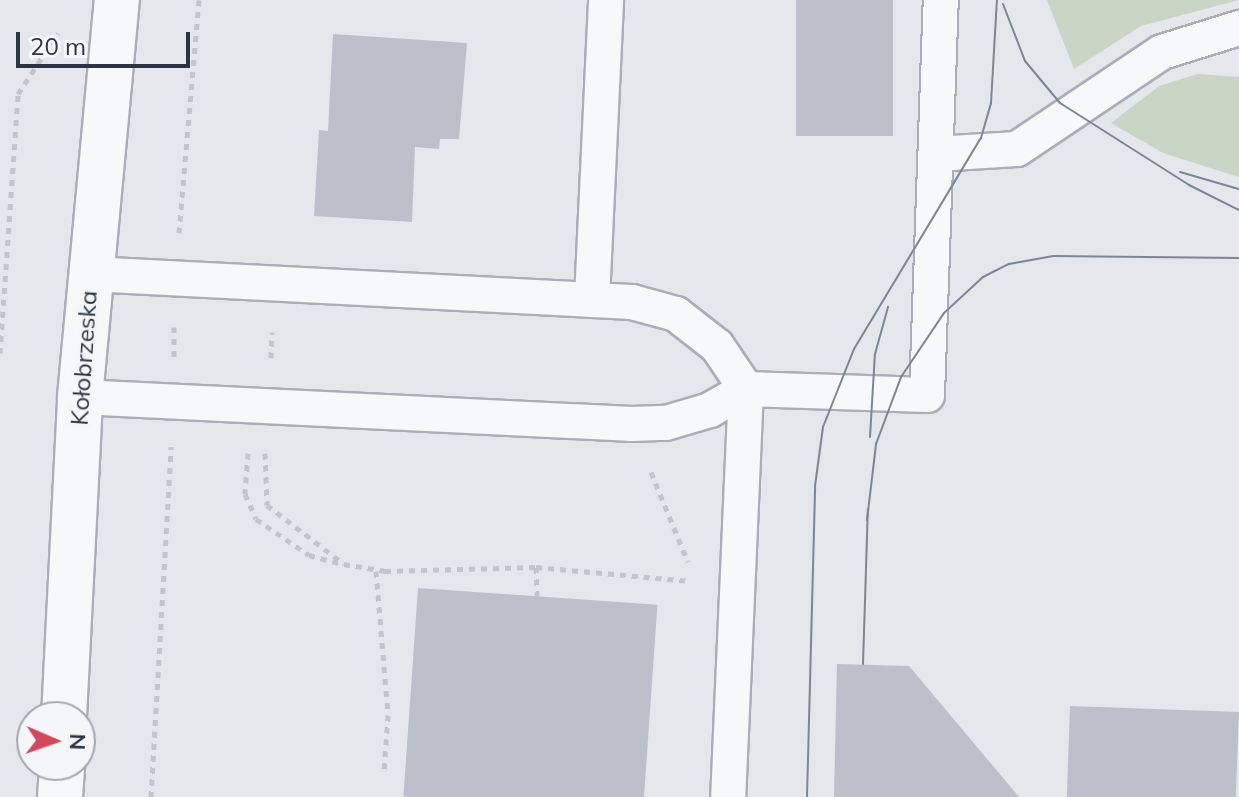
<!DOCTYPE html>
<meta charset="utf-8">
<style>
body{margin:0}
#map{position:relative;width:1239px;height:797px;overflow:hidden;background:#e4e7ec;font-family:Mulish,sans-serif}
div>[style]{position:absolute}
.green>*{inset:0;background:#c9d6c5}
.building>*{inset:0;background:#bbc0ca;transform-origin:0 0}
.path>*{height:5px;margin-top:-2.5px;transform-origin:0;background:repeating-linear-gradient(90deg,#c2c5cb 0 6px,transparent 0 12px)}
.roads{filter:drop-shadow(2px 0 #a9aeb7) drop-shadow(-2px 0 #a9aeb7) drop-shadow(0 2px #a9aeb7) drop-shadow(0 -2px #a9aeb7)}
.lane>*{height:34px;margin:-17px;padding:0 17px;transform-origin:17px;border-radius:17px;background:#f7f8fa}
.street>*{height:44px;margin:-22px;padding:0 22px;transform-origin:22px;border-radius:22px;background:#f7f8fa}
.tram>*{height:2px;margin:-1px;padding:0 1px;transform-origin:1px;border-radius:1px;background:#7d8696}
span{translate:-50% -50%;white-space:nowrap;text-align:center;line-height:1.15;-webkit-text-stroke:7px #f4f6f9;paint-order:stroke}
.street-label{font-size:24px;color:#2b3445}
.north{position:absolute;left:16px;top:701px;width:80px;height:80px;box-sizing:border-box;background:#f4f6f9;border:2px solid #a4a8b1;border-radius:50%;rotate:92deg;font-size:22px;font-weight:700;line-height:32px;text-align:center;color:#2b3445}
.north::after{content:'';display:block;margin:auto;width:28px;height:36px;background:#d1495b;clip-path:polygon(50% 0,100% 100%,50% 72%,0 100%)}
.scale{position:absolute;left:16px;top:32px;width:174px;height:36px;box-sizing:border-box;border:4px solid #2b3445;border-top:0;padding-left:10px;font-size:24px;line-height:28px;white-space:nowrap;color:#2b3445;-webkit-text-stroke:6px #f4f6f9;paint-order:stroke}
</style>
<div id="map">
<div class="green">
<div style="clip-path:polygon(1047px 0,1239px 0,1141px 26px,1074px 69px)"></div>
<div style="clip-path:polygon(1198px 74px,1239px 77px,1239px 177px,1163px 153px,1111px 123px,1159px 86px)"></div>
</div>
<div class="building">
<div style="left:796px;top:0;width:97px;height:136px"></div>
<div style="clip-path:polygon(333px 34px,467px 43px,459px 139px,440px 139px,439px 149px,415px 147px,412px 222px,314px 216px,319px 130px,328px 131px)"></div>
<div style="left:418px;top:588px;width:240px;height:209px;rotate:4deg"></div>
<div style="clip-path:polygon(837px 664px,909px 666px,1019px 797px,834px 797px)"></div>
<div style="left:1070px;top:706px;width:169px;height:91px;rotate:2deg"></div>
</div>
<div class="path">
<div style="left:179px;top:233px;width:234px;rotate:-85.1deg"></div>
<div style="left:0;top:353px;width:260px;rotate:-86deg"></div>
<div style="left:18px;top:94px;width:73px;rotate:-56.7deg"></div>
<div style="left:174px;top:357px;width:30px;rotate:-90deg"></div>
<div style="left:271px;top:358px;width:26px;rotate:-88deg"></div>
<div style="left:248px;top:453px;width:41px;rotate:94.2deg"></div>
<div style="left:245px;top:494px;width:27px;rotate:66deg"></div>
<div style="left:256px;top:519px;width:64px;rotate:34.2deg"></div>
<div style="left:309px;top:555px;width:35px;rotate:15deg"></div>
<div style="left:265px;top:453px;width:52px;rotate:87.8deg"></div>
<div style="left:267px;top:505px;width:97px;rotate:37.5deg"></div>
<div style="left:344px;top:564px;width:42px;rotate:9.7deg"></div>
<div style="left:385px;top:571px;width:151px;rotate:-1.5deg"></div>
<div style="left:536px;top:567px;width:155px;rotate:5.2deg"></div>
<div style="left:651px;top:472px;width:97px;rotate:67.7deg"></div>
<div style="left:536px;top:567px;width:29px;rotate:88deg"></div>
<div style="left:376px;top:571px;width:144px;rotate:85.2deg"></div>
<div style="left:388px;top:715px;width:57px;rotate:94deg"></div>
<div style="left:151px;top:797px;width:351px;rotate:-86.7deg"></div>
</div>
<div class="roads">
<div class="lane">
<div style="left:936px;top:154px;width:81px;rotate:-3.5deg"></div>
<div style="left:1017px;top:149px;width:174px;rotate:-33.8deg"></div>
<div style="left:1162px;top:52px;width:81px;rotate:-17.3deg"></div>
<div style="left:90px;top:274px;width:543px;rotate:2.96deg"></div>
<div style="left:632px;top:302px;width:46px;rotate:15.3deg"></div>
<div style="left:676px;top:314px;width:52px;rotate:38deg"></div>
<div style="left:717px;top:346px;width:52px;rotate:56deg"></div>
<div style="left:746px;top:389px;width:408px;rotate:92.5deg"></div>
<div style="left:592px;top:299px;width:299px;rotate:-87.3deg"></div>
<div style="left:80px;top:397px;width:553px;rotate:2.8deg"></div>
<div style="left:632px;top:424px;width:34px;rotate:-2deg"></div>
<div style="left:666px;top:423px;width:46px;rotate:-16.5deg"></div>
<div style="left:710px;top:410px;width:42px;rotate:-30.3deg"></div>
<div style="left:746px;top:389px;width:181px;rotate:1.9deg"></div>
<div style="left:927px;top:395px;width:395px;rotate:-88deg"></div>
</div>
<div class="street">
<div style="left:64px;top:717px;width:320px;rotate:-87.1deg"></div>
<div style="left:80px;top:397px;width:399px;rotate:-84.7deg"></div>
<div style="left:60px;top:797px;width:32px;rotate:-86deg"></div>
</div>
</div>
<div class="tram">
<div style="left:1003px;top:4px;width:61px;rotate:68.9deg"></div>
<div style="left:1025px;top:61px;width:55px;rotate:50.2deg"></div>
<div style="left:1060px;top:103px;width:153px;rotate:32.4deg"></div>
<div style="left:1189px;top:185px;width:56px;rotate:26.6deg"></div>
<div style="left:1180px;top:172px;width:61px;rotate:16.1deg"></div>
<div style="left:870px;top:437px;width:83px;rotate:-86.6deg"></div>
<div style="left:875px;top:354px;width:49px;rotate:-74.5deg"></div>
<div style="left:867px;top:520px;width:77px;rotate:-83.2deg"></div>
<div style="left:876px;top:444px;width:72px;rotate:-69.5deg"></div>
<div style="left:901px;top:377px;width:77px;rotate:-56.1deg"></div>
<div style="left:944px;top:313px;width:53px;rotate:-42.7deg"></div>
<div style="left:983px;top:277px;width:29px;rotate:-27deg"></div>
<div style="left:1009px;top:264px;width:45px;rotate:-10.3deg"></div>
<div style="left:1053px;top:256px;width:186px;rotate:0.6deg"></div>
<div style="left:863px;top:664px;width:155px;rotate:-88.2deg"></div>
<div style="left:807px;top:797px;width:311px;rotate:-88.5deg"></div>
<div style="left:815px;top:486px;width:60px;rotate:-82.3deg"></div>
<div style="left:823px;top:427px;width:84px;rotate:-68.3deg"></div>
<div style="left:854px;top:349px;width:246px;rotate:-59deg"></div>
<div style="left:981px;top:138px;width:36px;rotate:-74deg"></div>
<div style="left:991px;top:103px;width:103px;rotate:-86.7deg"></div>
</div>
<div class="street-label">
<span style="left:84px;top:358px;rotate:-86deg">Kołobrzeska</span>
</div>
<div class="north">N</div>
<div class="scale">20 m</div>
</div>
